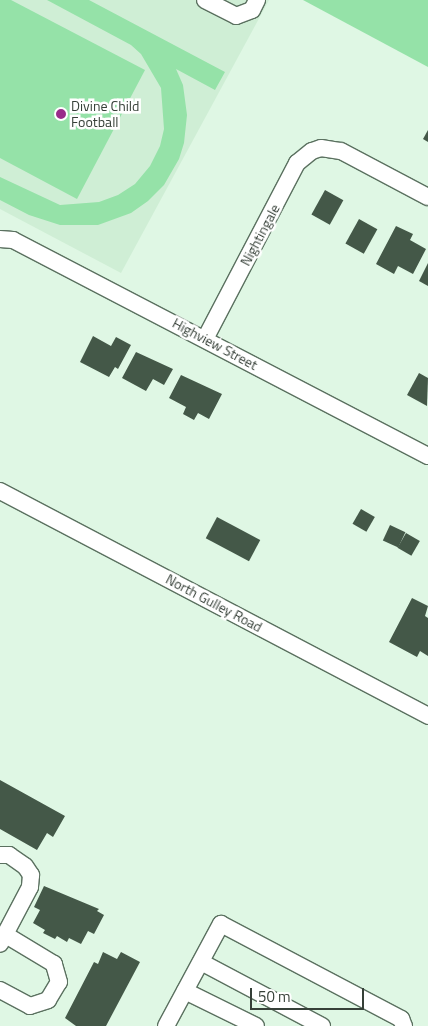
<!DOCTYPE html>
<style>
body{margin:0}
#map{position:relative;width:428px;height:1026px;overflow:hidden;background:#dff7e4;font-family:"Titillium Web",sans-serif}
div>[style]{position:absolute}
.built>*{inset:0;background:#cfeed5}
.green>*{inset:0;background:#95e2a8}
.building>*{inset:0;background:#445848;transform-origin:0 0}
.roads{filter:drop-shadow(1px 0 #5b7160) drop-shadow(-1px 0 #5b7160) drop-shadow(0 1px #5b7160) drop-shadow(0 -1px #5b7160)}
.minor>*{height:16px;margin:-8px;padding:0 8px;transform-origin:8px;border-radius:8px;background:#fff}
.dots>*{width:14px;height:14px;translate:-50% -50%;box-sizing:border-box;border:2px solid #fff;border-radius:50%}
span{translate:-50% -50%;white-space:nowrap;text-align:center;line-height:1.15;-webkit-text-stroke:5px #fff;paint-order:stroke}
.poi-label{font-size:14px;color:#364038}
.left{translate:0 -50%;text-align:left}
.street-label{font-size:14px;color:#364038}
.scale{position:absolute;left:250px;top:988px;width:114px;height:22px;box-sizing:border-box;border:2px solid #364038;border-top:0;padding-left:6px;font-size:15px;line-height:18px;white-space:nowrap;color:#364038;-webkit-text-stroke:4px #fff;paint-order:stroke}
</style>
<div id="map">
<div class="built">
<div style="clip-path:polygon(0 0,269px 0,121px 273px,0 209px)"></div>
</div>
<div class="green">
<div style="clip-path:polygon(0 0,11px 0,145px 70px,77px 199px,0 158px)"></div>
<div style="clip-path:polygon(47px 0,89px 0,225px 72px,215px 90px,176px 69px,183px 85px,187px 115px,184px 143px,179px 159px,164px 185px,148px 201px,131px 213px,98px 225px,60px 225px,29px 215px,0 200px,0 177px,60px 205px,99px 202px,118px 195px,135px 184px,150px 166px,160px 146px,164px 129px,161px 88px,141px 54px,131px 45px)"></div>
<div style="clip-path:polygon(303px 0,428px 0,428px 67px)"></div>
</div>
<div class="building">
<div style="clip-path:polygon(428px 130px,428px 142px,423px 139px)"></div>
<div style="left:325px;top:190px;width:21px;height:28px;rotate:29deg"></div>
<div style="left:359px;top:219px;width:21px;height:28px;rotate:29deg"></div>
<div style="clip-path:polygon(396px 226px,413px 234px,410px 240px,426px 249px,413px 274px,398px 266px,394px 274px,376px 264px)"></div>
<div style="clip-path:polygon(428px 263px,428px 286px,419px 281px)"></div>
<div style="clip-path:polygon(93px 336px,111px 346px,116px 337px,131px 345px,118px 369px,115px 367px,109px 377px,80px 362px)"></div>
<div style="clip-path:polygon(136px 352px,173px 369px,164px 385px,153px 379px,146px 391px,122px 378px)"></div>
<div style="clip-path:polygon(419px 373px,428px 378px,427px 406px,407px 395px)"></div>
<div style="clip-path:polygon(181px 375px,222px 394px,209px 419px,198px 413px,194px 420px,183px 414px,186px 407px,169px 398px)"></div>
<div style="left:361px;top:509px;width:16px;height:17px;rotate:30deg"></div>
<div style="left:217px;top:517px;width:49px;height:24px;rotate:28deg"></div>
<div style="left:390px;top:525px;width:17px;height:17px;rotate:25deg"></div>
<div style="left:406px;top:533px;width:16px;height:17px;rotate:30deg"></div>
<div style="clip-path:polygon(412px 598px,428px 606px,425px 616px,428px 618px,428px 656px,420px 651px,417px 657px,389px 642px)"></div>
<div style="clip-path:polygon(0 780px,65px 816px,53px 837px,47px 833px,37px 850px,0 829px)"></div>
<div style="clip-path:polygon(44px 886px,99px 909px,97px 911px,104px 915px,94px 934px,88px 931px,81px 944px,69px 938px,67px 942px,57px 936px,55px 939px,43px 933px,45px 930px,33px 923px,40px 910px,34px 907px)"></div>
<div style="clip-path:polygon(103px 952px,117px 959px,121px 952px,140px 962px,106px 1026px,76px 1026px,65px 1018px,94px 962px,98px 964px)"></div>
</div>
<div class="roads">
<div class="minor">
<div style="left:205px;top:0;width:35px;rotate:27deg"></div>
<div style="left:236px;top:16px;width:17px;rotate:-21deg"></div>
<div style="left:252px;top:10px;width:11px;rotate:-63deg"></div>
<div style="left:0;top:239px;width:13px;rotate:4deg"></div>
<div style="left:13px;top:240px;width:468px;rotate:27.5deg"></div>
<div style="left:205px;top:339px;width:199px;rotate:-62.4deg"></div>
<div style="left:297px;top:163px;width:19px;rotate:-39deg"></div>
<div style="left:312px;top:151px;width:9px;rotate:-18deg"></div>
<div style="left:321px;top:148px;width:20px;rotate:9deg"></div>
<div style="left:341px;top:151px;width:98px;rotate:27.9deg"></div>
<div style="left:0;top:491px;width:484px;rotate:27.7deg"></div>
<div style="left:0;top:855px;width:9px"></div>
<div style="left:9px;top:855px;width:19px;rotate:35deg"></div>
<div style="left:25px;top:866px;width:11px;rotate:56deg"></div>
<div style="left:31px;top:875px;width:12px;rotate:95deg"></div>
<div style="left:30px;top:887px;width:64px;rotate:117.8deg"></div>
<div style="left:201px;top:962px;width:137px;rotate:27.9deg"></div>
<div style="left:0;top:990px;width:34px;rotate:28deg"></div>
<div style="left:30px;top:1006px;width:19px;rotate:-18deg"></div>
<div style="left:48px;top:1000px;width:21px;rotate:-59deg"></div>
<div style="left:59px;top:982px;width:19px;rotate:-106deg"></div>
<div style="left:54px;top:964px;width:56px;rotate:-148.9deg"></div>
<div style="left:185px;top:991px;width:79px;rotate:26.2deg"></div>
<div style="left:166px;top:1026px;width:116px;rotate:-61.7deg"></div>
<div style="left:221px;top:924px;width:204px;rotate:27.8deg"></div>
<div style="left:401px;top:1019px;width:8px;rotate:67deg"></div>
</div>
</div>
<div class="dots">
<div style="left:61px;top:114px;background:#992b8a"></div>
</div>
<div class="poi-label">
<span class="left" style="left:71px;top:114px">Divine Child<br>Football</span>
</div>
<div class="street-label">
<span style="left:260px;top:235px;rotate:-62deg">Nightingale</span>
<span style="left:215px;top:344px;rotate:28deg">Highview Street</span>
<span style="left:214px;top:603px;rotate:28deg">North Gulley Road</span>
</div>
<div class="scale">50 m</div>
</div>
